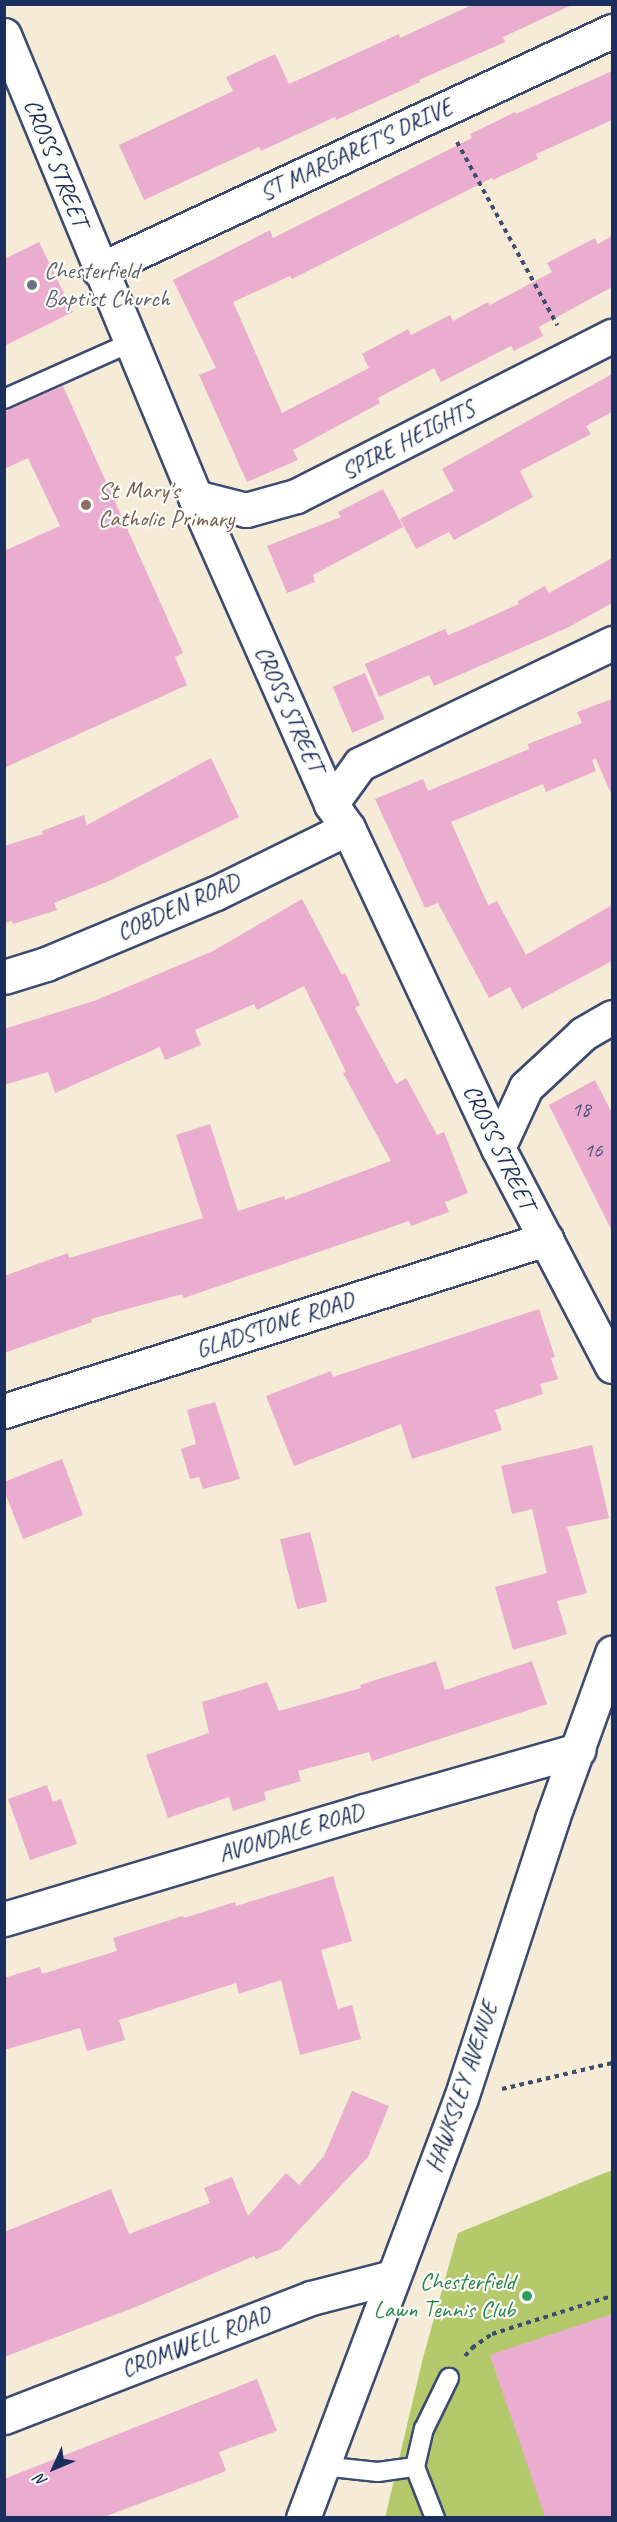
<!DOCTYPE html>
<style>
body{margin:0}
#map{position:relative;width:617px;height:2522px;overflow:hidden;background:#f5ebd6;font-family:Caveat,sans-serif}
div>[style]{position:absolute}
.green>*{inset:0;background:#b4c86c}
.building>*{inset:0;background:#eaadcf;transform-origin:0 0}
.path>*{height:4px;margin-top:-2px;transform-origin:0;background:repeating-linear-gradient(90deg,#3c4b70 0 4.5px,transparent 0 9px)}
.roads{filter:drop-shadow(2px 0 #3c4b70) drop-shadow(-2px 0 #3c4b70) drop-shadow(0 2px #3c4b70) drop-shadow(0 -2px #3c4b70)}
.service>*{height:18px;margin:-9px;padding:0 9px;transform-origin:9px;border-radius:9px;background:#fff}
.minor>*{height:33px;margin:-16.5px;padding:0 16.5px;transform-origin:16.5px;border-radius:16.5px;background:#fff}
.tertiary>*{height:33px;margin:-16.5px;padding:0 16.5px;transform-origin:16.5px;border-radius:16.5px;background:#fff}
.dots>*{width:16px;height:16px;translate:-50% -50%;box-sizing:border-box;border:3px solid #fdfcf7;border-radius:50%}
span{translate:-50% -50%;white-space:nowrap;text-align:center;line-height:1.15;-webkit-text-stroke:4.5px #fdfcf7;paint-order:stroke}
.number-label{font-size:21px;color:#4f4e7a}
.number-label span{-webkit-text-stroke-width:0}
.street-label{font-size:24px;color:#1b2f5e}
.worship-label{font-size:24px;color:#5b616d}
.left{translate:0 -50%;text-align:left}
.education-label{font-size:24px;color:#785e54}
.leisure-label{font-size:24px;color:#27864d}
.right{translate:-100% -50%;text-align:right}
.frame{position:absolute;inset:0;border:6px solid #1b2f5e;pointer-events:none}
.north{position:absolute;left:24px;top:2438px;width:60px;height:60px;-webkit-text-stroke:4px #fdfcf7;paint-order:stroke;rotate:226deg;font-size:16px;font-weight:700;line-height:24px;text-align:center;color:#1b2f5e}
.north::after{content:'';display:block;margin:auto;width:21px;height:27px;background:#1b2f5e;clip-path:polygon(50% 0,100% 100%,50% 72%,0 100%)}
</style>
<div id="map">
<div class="green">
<div style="clip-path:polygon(612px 2170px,612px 2517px,385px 2518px,423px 2358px,458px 2233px)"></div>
</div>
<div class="building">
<div style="clip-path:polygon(474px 4px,574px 4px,503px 37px,505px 42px,419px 80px,420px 82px,336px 120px,335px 117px,261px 151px,259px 147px,144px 200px,119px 145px,233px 91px,226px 77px,275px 54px,289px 84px,399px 34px,400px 38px)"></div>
<div style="clip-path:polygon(612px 71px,612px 120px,536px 154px,538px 159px,493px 180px,492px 178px,292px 279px,290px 276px,233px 302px,282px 413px,369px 368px,362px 354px,408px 329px,411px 335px,450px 315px,453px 321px,488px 302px,490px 305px,552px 272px,547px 263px,595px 238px,598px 244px,612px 236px,612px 287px,539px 327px,543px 336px,514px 351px,511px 346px,441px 382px,434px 368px,378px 398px,380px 403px,293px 450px,298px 460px,247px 482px,199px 375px,216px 368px,173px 280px,270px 230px,273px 238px,472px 138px,470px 134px,515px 112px,516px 114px)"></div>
<div style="clip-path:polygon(39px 242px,73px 312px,4px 346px,4px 259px)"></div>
<div style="clip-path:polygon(612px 374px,612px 412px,586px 426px,591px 434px,520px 471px,533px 497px,454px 540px,449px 532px,416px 549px,400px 519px,454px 491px,442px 469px)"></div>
<div style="clip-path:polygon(63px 386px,183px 653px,175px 657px,187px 685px,4px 768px,4px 551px,60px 526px,28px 458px,4px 469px,4px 412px)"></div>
<div style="clip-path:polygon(383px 489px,403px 527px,313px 575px,315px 582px,287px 593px,267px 546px,341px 517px,338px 512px)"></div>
<div style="clip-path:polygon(612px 558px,612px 603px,569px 627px,434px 686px,429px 675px,379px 697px,365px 664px,445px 629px,448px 635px,463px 629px,519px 604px,518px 601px,545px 586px,549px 593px)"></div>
<div style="left:365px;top:673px;width:50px;height:35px;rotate:67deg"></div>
<div style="clip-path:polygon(612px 699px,612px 796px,596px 759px,592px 760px,596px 771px,546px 792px,543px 784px,451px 822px,488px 905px,497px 901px,526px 955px,612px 905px,612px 961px,522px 1009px,510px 987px,489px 998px,438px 903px,425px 908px,375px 799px,423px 779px,428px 791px,529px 749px,528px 744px,582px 723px,577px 712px)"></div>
<div style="clip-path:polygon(211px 758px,239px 817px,109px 881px,54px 903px,57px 910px,13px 924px,12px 921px,4px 923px,4px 846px,43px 834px,42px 831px,84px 815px,87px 825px)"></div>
<div style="clip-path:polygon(302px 899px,342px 975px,345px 973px,360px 1005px,355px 1008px,396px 1084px,406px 1078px,437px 1135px,444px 1132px,468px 1193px,445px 1202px,449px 1212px,411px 1226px,409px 1221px,184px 1298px,182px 1294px,91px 1319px,92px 1322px,4px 1353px,4px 1276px,68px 1253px,69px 1258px,203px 1218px,176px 1135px,210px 1124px,238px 1211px,284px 1196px,285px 1200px,391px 1161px,343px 1073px,346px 1072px,304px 986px,257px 1010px,254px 1004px,195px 1030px,201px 1045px,165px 1060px,160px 1047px,55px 1093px,48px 1072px,4px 1085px,4px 1029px,94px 1001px,213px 951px)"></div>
<div style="clip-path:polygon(595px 1080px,612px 1113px,612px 1231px,549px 1105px)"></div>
<div style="clip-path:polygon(539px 1309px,555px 1357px,551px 1358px,558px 1379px,540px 1384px,543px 1394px,495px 1410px,502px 1430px,412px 1459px,401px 1424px,294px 1466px,266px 1396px,331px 1371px,333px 1377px)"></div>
<div style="clip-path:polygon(215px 1402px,240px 1479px,203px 1489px,199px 1477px,190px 1479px,181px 1449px,196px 1444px,187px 1410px)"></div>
<div style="clip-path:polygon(592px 1445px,609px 1518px,567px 1527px,587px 1593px,557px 1601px,567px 1634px,513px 1650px,495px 1587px,547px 1573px,532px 1509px,512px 1514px,501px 1466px)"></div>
<div style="clip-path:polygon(62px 1459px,83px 1515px,23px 1539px,4px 1490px,4px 1482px)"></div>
<div style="left:310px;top:1532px;width:72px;height:31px;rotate:76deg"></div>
<div style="clip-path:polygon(436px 1661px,445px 1690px,532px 1661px,547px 1704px,372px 1761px,369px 1752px,298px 1771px,301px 1781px,264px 1792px,266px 1800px,233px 1811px,229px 1797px,168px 1818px,146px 1755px,209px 1733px,202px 1702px,267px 1682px,279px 1711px,361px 1688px,360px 1685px)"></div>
<div style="clip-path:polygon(47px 1785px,53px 1802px,61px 1799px,77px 1844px,30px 1860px,8px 1799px)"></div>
<div style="clip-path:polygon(333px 1876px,352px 1941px,321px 1950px,338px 2009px,352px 2005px,361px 2039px,300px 2055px,281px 1980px,239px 1994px,236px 1983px,119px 2020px,125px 2040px,87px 2051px,80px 2028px,4px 2050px,4px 1978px,40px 1967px,42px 1974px,117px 1951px,113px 1938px,183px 1916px,184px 1918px,235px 1902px,236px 1906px)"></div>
<div style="clip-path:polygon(352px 2091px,389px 2106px,368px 2157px,281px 2249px,256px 2259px,254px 2256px,138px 2306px,4px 2357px,4px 2232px,111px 2189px,129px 2234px,210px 2203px,204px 2188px,232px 2177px,248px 2216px,286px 2173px,299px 2185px,324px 2156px)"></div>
<div style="clip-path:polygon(612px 2314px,612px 2517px,545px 2517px,490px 2355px)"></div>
<div style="clip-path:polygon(257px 2379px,277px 2431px,219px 2452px,226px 2471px,104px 2517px,4px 2517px,4px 2479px)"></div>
</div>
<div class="path">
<div style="left:457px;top:142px;width:209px;rotate:61.3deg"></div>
<div style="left:502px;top:2089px;width:113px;rotate:-13.3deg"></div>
<div style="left:465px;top:2356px;width:11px;rotate:-49deg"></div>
<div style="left:472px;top:2348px;width:24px;rotate:-35deg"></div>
<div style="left:492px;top:2334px;width:126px;rotate:-17.6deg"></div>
</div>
<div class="roads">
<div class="service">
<div style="left:4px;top:399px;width:138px;rotate:-24deg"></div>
<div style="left:322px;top:2466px;width:56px;rotate:6.1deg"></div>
<div style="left:378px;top:2472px;width:37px;rotate:-8deg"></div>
<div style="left:415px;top:2467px;width:55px;rotate:68.6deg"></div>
<div style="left:415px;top:2467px;width:39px;rotate:-77deg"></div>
<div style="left:424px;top:2429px;width:57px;rotate:-63.9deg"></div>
</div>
<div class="minor">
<div style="left:4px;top:35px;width:500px;rotate:67.5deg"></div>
<div style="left:195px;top:497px;width:336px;rotate:66.1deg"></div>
<div style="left:331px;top:804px;width:29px;rotate:55deg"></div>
<div style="left:348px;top:828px;width:353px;rotate:64.9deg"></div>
<div style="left:99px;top:270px;width:566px;rotate:-24.98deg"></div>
<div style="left:195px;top:497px;width:53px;rotate:14.3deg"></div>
<div style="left:246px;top:510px;width:52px;rotate:-15.6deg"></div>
<div style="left:296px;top:496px;width:354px;rotate:-26.9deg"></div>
<div style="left:331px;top:804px;width:49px;rotate:-54.1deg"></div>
<div style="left:360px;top:764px;width:280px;rotate:-25.6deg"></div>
<div style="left:4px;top:977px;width:44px;rotate:-17.2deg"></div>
<div style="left:46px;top:964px;width:184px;rotate:-22.7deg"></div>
<div style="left:216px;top:893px;width:147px;rotate:-26.2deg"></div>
<div style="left:4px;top:1411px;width:569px;rotate:-17.61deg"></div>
<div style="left:4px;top:1919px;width:376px;rotate:-16.7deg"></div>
<div style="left:364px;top:1811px;width:223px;rotate:-15.9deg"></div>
<div style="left:4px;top:2417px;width:329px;rotate:-21.2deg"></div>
<div style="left:311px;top:2298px;width:84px;rotate:-14.5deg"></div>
</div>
<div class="tertiary">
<div style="left:612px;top:1017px;width:34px;rotate:150deg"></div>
<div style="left:583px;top:1034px;width:78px;rotate:137.1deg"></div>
<div style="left:526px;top:1087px;width:67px;rotate:114.7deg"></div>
<div style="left:498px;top:1148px;width:246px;rotate:62.4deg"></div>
<div style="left:303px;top:2518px;width:449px;rotate:-69.4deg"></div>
<div style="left:461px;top:2098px;width:293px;rotate:-71.9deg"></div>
<div style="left:552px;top:1819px;width:177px;rotate:-70.1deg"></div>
</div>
</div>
<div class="dots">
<div style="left:32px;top:285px;background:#6b7280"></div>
<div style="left:86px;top:505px;background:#8d6e63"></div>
<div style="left:527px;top:2296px;background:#2e9e5b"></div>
</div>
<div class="number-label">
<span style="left:581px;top:1109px">18</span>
<span style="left:593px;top:1150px">16</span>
</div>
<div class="street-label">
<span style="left:356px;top:150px;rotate:-25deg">ST MARGARET'S DRIVE</span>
<span style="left:56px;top:163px;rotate:68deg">CROSS STREET</span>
<span style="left:408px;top:440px;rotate:-27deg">SPIRE HEIGHTS</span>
<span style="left:289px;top:709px;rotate:66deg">CROSS STREET</span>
<span style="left:178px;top:907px;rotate:-24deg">COBDEN ROAD</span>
<span style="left:499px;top:1147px;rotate:64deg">CROSS STREET</span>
<span style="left:275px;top:1325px;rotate:-18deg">GLADSTONE ROAD</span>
<span style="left:291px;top:1833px;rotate:-17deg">AVONDALE ROAD</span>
<span style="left:462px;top:2087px;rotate:-71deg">HAWKSLEY AVENUE</span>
<span style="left:196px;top:2342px;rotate:-21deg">CROMWELL ROAD</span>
</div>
<div class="worship-label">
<span class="left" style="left:44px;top:285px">Chesterfield<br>Baptist Church</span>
</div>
<div class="education-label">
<span class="left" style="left:98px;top:505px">St Mary's<br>Catholic Primary</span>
</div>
<div class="leisure-label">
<span class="right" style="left:515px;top:2296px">Chesterfield<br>Lawn Tennis Club</span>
</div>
<div class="frame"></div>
<div class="north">N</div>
</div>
